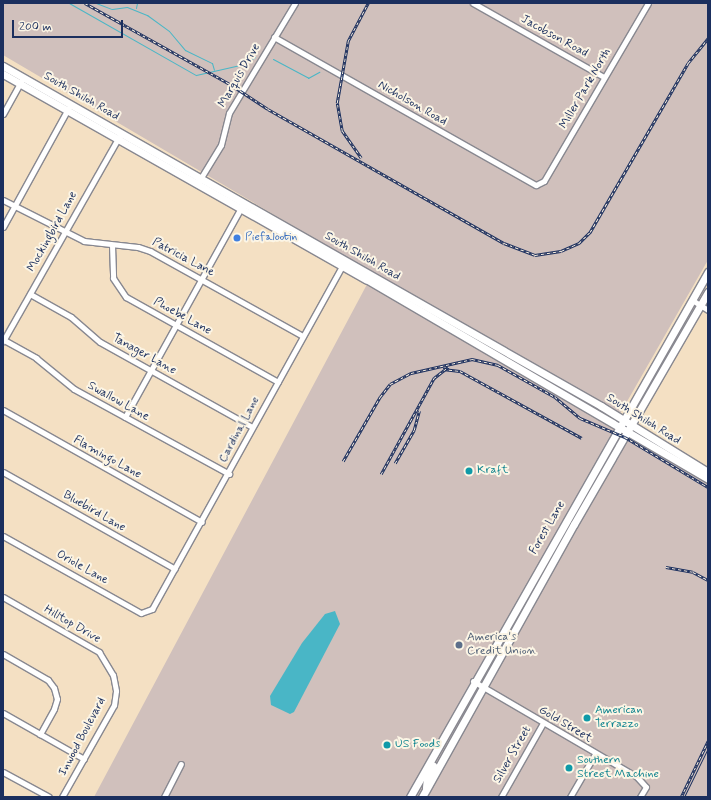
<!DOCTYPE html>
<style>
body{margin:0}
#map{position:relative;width:711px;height:800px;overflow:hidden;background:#f4e0c3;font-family:Mynerve,sans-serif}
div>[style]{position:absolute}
.industrial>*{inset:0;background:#d0c0bc}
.water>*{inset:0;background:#49b6c6}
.stream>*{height:1px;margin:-0.5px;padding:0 0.5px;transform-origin:0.5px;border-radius:0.5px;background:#49b6c6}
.roads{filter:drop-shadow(1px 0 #888890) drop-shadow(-1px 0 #888890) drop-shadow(0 1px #888890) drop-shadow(0 -1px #888890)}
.minor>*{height:5px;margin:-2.5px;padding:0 2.5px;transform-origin:2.5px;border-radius:2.5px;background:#fff}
.major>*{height:7px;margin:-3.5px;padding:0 3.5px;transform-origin:3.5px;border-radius:3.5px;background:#fff}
.tram>*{height:1px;margin:-0.5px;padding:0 0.5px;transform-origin:0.5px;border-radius:0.5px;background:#1b2f5e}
.rail>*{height:2.5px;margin-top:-1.25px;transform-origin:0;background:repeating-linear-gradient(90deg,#fcf5e5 0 3px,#1b2f5e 0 6px);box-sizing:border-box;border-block:1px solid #1b2f5e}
.dots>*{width:11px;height:11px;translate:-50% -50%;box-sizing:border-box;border:2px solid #fcf5e5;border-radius:50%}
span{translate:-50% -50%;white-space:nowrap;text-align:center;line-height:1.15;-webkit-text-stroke:4px #fcf5e5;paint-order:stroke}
.street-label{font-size:12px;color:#1b2f5e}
.shop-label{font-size:12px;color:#366cbe}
.left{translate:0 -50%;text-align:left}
.culture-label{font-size:12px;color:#0d838f}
.service-label{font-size:12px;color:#4e5e75}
.frame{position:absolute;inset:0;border:4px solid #1b2f5e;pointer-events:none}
.scale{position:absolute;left:12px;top:20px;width:111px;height:18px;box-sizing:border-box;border:2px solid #1b2f5e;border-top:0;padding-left:5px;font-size:12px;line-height:14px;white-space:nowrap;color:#1b2f5e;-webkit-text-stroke:3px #fcf5e5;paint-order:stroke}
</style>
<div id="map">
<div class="industrial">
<div style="clip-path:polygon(3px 3px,708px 3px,708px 260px,613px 426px,708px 483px,708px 797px,94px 797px,373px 273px,3px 55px)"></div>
</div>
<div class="water">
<div style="clip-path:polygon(335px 611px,340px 624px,294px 712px,290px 714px,271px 705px,270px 696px,302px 643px,325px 614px)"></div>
</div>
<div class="stream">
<div style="left:69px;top:3px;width:146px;rotate:29.6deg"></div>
<div style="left:196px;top:75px;width:45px;rotate:-12.8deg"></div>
<div style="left:240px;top:65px;width:17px;rotate:-28deg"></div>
<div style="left:96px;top:3px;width:17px;rotate:21deg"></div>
<div style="left:112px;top:9px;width:15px;rotate:-8deg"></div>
<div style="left:127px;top:7px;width:22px;rotate:22deg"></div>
<div style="left:147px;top:15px;width:27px;rotate:36deg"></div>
<div style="left:169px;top:31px;width:25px;rotate:50deg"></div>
<div style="left:185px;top:50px;width:30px;rotate:26deg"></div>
<div style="left:212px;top:63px;width:7px;rotate:74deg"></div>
<div style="left:136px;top:8px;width:5px;rotate:-79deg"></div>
<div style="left:273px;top:59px;width:40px;rotate:28deg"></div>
<div style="left:308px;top:78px;width:13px;rotate:-29deg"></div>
</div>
<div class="roads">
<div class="minor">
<div style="left:473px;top:3px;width:150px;rotate:29.5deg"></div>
<div style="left:274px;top:37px;width:301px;rotate:29.5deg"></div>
<div style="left:536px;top:185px;width:9px;rotate:-27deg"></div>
<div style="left:544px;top:181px;width:206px;rotate:-59.7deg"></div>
<div style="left:3px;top:114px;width:38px;rotate:-61deg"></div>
<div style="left:199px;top:181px;width:42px;rotate:-58.6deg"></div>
<div style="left:221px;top:145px;width:33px;rotate:-76deg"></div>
<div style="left:229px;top:113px;width:128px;rotate:-59deg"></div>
<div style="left:3px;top:200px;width:91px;rotate:26.8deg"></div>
<div style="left:84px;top:241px;width:54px;rotate:6.3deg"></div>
<div style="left:138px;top:247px;width:13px;rotate:18deg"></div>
<div style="left:150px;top:251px;width:175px;rotate:29.1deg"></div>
<div style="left:3px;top:227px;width:135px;rotate:-61.2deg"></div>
<div style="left:112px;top:245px;width:33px;rotate:88deg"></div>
<div style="left:113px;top:278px;width:23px;rotate:56deg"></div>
<div style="left:126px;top:297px;width:174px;rotate:29.2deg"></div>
<div style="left:30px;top:294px;width:47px;rotate:29.3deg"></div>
<div style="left:71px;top:317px;width:38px;rotate:41deg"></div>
<div style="left:100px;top:342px;width:174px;rotate:29.2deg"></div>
<div style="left:692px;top:300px;width:19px;rotate:32deg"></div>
<div style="left:4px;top:340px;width:37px;rotate:29deg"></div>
<div style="left:36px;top:358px;width:49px;rotate:39.2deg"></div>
<div style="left:74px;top:389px;width:177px;rotate:28.7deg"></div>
<div style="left:3px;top:341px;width:235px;rotate:-60.4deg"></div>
<div style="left:3px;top:410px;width:228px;rotate:29.4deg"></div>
<div style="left:125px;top:417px;width:241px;rotate:-61deg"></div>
<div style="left:3px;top:472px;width:197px;rotate:29.4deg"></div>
<div style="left:3px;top:536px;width:158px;rotate:29.2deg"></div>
<div style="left:141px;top:613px;width:12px;rotate:-20deg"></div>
<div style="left:152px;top:609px;width:396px;rotate:-61deg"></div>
<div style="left:3px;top:597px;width:111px;rotate:29.8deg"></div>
<div style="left:99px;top:652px;width:27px;rotate:59deg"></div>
<div style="left:113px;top:675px;width:16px;rotate:79deg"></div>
<div style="left:116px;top:691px;width:14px;rotate:98deg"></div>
<div style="left:114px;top:705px;width:106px;rotate:119.5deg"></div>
<div style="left:3px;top:654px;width:52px;rotate:30deg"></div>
<div style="left:48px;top:680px;width:10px;rotate:53deg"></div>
<div style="left:54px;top:688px;width:11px;rotate:75deg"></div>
<div style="left:57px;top:699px;width:10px;rotate:107deg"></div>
<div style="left:54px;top:709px;width:29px;rotate:119deg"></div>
<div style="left:473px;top:681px;width:190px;rotate:30.3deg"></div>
<div style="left:637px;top:777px;width:13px;rotate:48deg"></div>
<div style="left:646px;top:787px;width:12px;rotate:121deg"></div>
<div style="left:3px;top:713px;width:93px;rotate:29.6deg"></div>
<div style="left:3px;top:772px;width:52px;rotate:28.5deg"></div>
<div style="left:164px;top:797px;width:37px;rotate:-63deg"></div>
<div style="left:501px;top:797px;width:85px;rotate:-60.4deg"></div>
<div style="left:570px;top:797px;width:50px;rotate:-59.8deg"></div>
</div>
<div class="major">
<div style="left:3px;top:66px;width:688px;rotate:29.62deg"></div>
<div style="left:601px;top:406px;width:126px;rotate:31.7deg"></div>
<div style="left:3px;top:74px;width:417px;rotate:29.5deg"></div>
<div style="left:366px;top:279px;width:396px;rotate:30.3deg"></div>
<div style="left:426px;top:787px;width:10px;rotate:-84deg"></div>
<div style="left:427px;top:777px;width:13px;rotate:-63deg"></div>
<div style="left:410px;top:797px;width:604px;rotate:-60.42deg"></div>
<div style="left:422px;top:797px;width:312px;rotate:-60.9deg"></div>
<div style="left:574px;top:524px;width:268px;rotate:-60deg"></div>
</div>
</div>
<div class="tram">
<div style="left:684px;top:797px;width:55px;rotate:-63.9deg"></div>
</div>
<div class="rail">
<div style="left:85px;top:3px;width:166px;rotate:29.2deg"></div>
<div style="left:230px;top:84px;width:45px;rotate:33.3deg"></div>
<div style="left:268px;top:109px;width:271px;rotate:29.6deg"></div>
<div style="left:504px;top:243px;width:33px;rotate:21deg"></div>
<div style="left:535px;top:255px;width:26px;rotate:-9deg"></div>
<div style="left:561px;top:251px;width:20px;rotate:-24deg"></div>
<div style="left:579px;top:243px;width:16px;rotate:-45deg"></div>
<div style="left:590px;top:232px;width:195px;rotate:-59.9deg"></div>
<div style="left:688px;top:63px;width:32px;rotate:-51deg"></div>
<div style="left:361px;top:158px;width:33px;rotate:-125deg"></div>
<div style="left:342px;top:131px;width:28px;rotate:-100deg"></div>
<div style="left:337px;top:103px;width:63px;rotate:-79.9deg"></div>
<div style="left:348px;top:41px;width:43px;rotate:-62.2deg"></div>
<div style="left:443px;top:369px;width:17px;rotate:7deg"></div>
<div style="left:460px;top:371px;width:139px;rotate:28.8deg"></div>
<div style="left:343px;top:461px;width:74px;rotate:-60deg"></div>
<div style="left:380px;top:397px;width:16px;rotate:-52deg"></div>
<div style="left:390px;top:384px;width:24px;rotate:-28deg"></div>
<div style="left:411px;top:373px;width:63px;rotate:-12.9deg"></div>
<div style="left:472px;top:359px;width:27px;rotate:13deg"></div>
<div style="left:498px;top:365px;width:65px;rotate:29.3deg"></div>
<div style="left:555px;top:397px;width:33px;rotate:40deg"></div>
<div style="left:580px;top:418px;width:49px;rotate:22.9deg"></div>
<div style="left:625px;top:437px;width:97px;rotate:31.1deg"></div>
<div style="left:395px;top:463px;width:38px;rotate:-60deg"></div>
<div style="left:414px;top:430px;width:20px;rotate:-75deg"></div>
<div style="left:381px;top:474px;width:110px;rotate:-61.1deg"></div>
<div style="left:434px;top:378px;width:18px;rotate:-38deg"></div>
<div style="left:666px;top:567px;width:27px;rotate:10deg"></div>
<div style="left:693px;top:572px;width:17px;rotate:28deg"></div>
<div style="left:681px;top:797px;width:62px;rotate:-64.3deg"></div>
</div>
<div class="dots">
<div style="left:237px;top:238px;background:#3f7fe0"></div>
<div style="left:469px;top:471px;background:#0f9aa8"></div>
<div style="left:459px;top:645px;background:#5c6f8a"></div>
<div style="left:587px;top:718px;background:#0f9aa8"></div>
<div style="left:387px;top:745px;background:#0f9aa8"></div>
<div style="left:569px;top:768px;background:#0f9aa8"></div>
</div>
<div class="street-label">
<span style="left:554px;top:37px;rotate:29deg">Jacobson Road</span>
<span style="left:240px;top:76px;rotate:-60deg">Marquis Drive</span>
<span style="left:586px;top:89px;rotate:-60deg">Miller Park North</span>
<span style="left:81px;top:97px;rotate:30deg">South Shiloh Road</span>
<span style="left:412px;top:104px;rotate:30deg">Nicholson Road</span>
<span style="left:53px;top:232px;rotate:-61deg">Mockingbird Lane</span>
<span style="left:362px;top:257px;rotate:30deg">South Shiloh Road</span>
<span style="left:183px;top:258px;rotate:28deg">Patricia Lane</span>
<span style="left:182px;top:317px;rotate:29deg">Phoebe Lane</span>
<span style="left:144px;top:355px;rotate:29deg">Tanager Lane</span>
<span style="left:118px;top:402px;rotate:29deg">Swallow Lane</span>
<span style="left:643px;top:420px;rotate:32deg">South Shiloh Road</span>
<span style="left:240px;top:430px;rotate:-62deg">Cardinal Lane</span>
<span style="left:107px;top:458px;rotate:29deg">Flamingo Lane</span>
<span style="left:94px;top:512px;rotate:30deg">Bluebird Lane</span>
<span style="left:548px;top:528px;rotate:-60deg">Forest Lane</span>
<span style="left:82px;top:568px;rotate:29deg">Oriole Lane</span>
<span style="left:72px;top:625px;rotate:30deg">Hilltop Drive</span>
<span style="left:565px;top:725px;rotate:31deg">Gold Street</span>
<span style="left:83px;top:737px;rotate:-62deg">Inwood Boulevard</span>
<span style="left:513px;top:755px;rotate:-60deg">Silver Street</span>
</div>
<div class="shop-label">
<span class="left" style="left:245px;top:238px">Piefalootin</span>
</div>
<div class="culture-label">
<span class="left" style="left:477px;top:471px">Kraft</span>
<span class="left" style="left:595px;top:718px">American<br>Terrazzo</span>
<span class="left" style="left:395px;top:745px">US Foods</span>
<span class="left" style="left:577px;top:768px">Southern<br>Street Machine</span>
</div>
<div class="service-label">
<span class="left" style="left:467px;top:645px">America's<br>Credit Union</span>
</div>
<div class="frame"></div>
<div class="scale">200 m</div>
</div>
